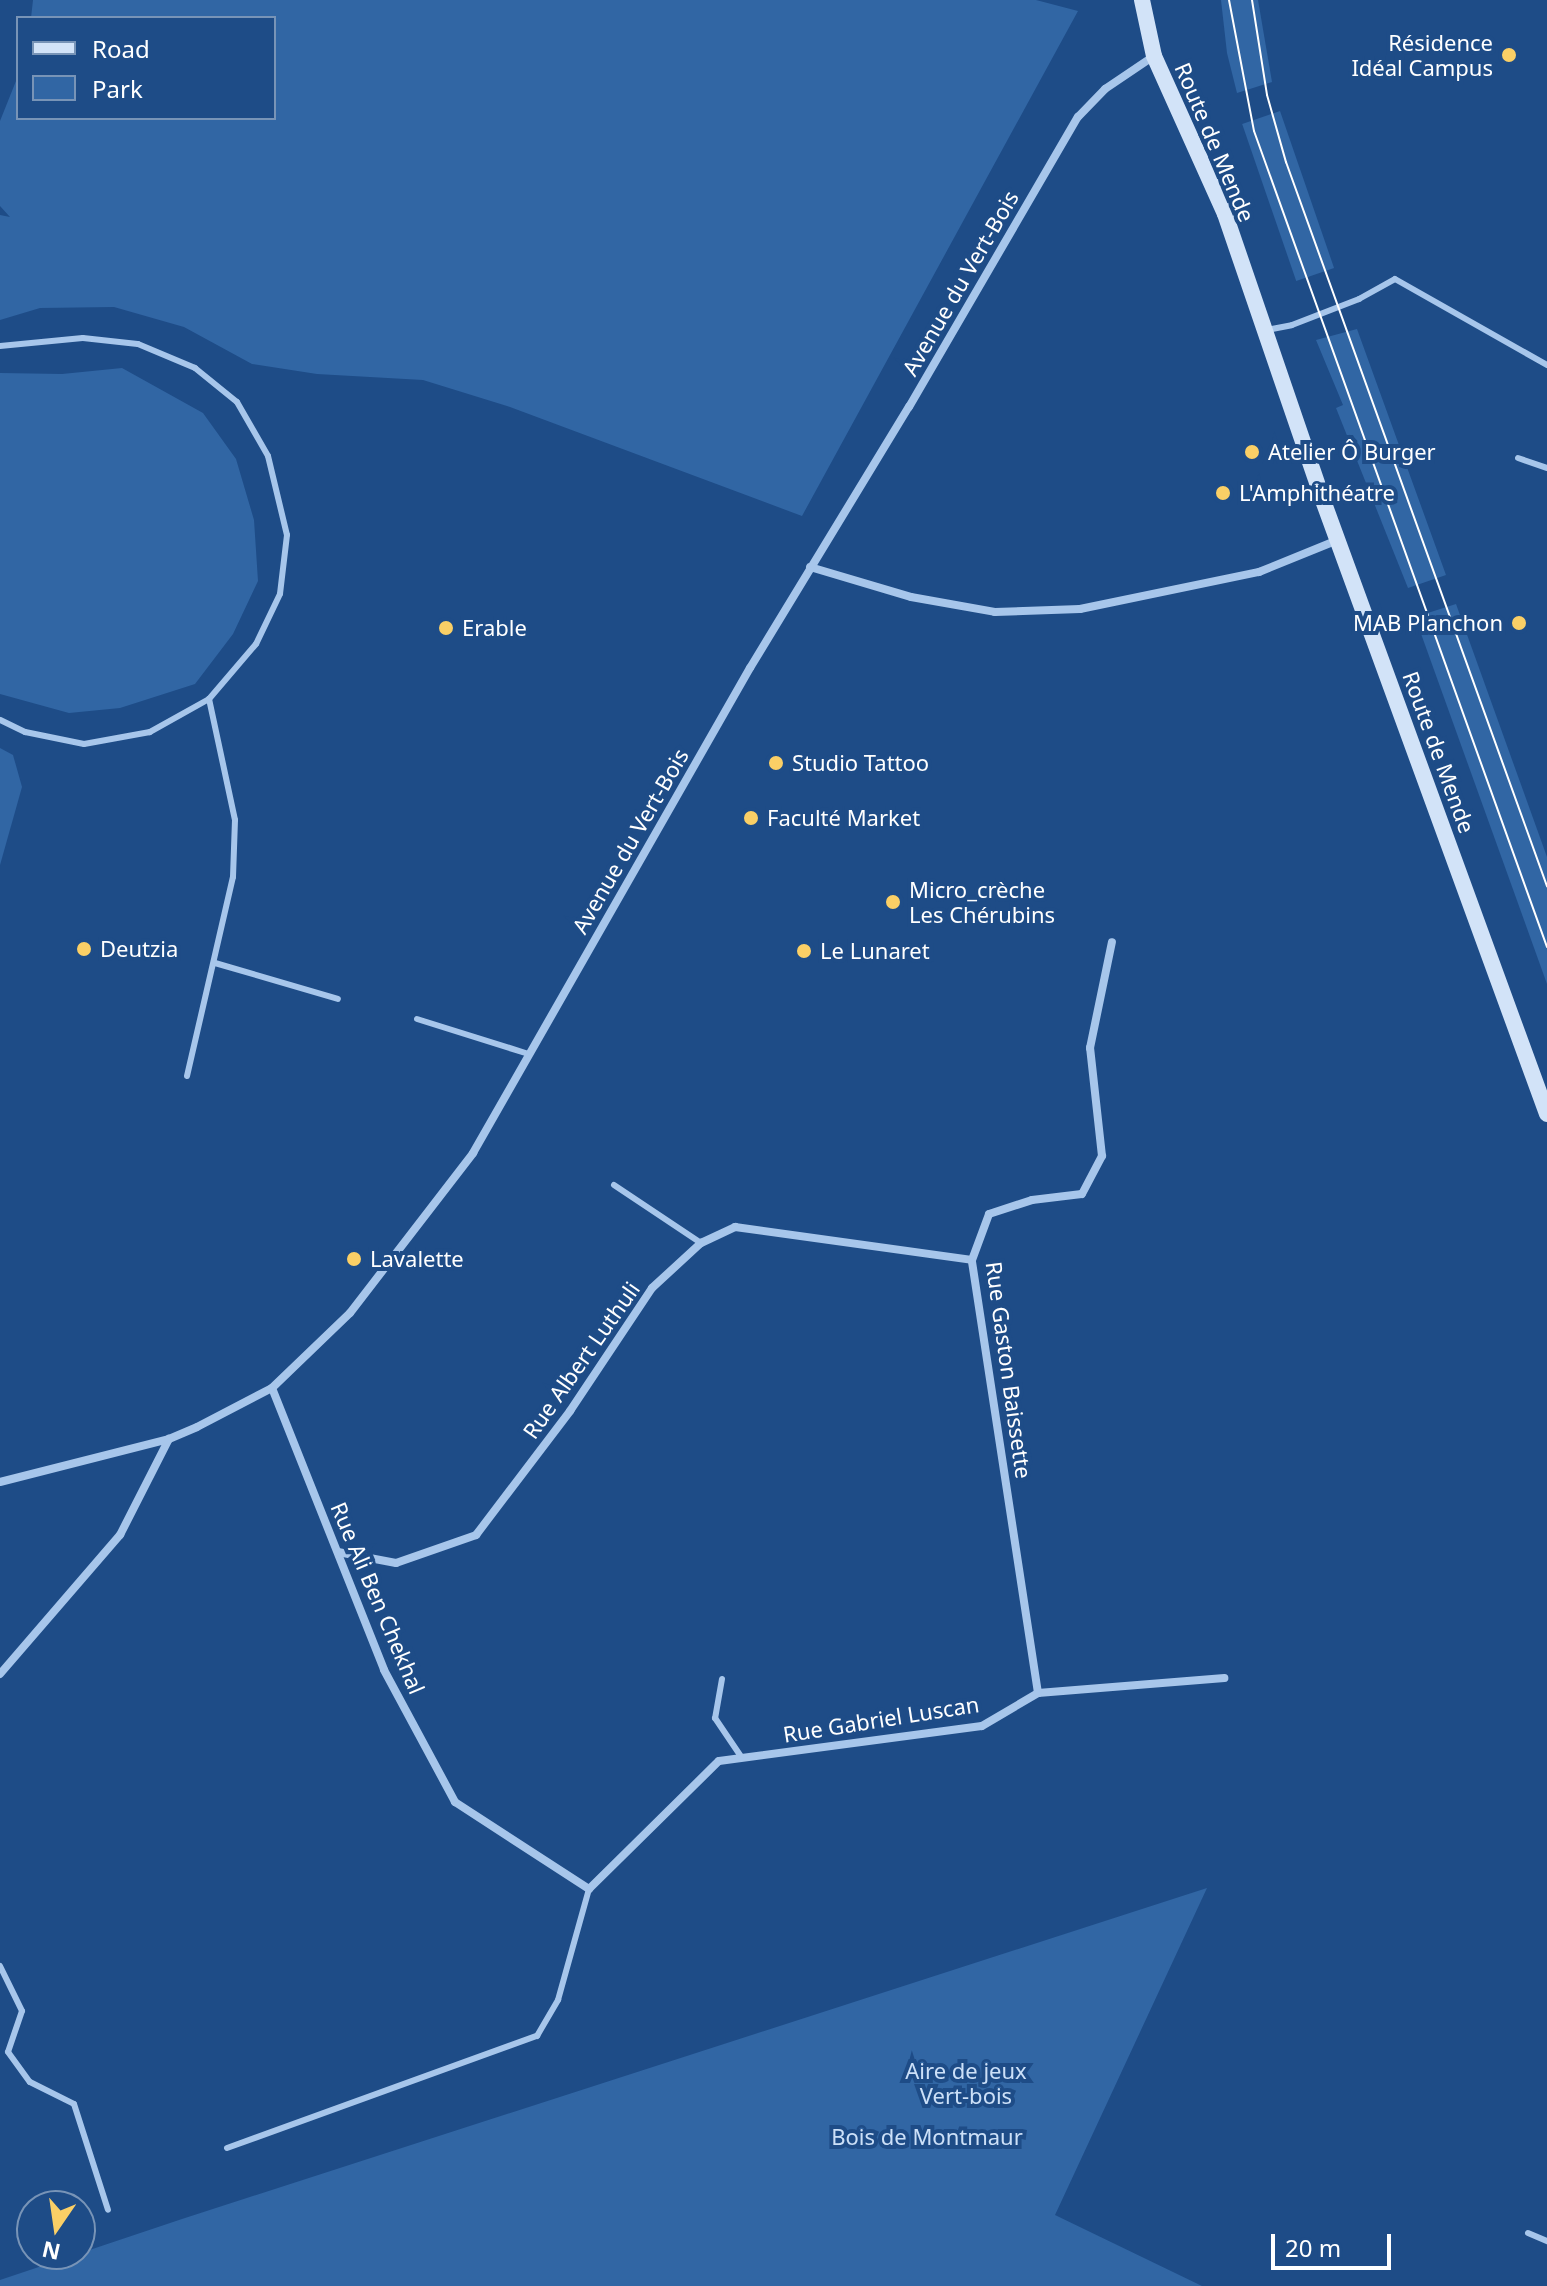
<!DOCTYPE html>
<meta charset="utf-8">
<style>
body{margin:0}
#map{position:relative;width:1547px;height:2286px;overflow:hidden;background:#1e4c87;font-family:"Noto Sans",sans-serif}
div>[style]{position:absolute}
.green>*{inset:0;background:#3166a4;transform-origin:0 0}
.lane>*{height:6px;margin:-3px;padding:0 3px;transform-origin:3px;border-radius:3px;background:#a7c6eb}
.street>*{height:8px;margin:-4px;padding:0 4px;transform-origin:4px;border-radius:4px;background:#a7c6eb}
.secondary>*{height:16px;margin:-8px;padding:0 8px;transform-origin:8px;border-radius:8px;background:#d2e3f8}
.tram>*{height:2px;margin:-1px;padding:0 1px;transform-origin:1px;border-radius:1px;background:#fff}
.dots>*{width:22px;height:22px;translate:-50% -50%;box-sizing:border-box;border:4px solid #1e4c87;border-radius:50%}
span{translate:-50% -50%;white-space:nowrap;text-align:center;line-height:1.15;-webkit-text-stroke:8px #1e4c87;paint-order:stroke}
.poi-label{font-size:22px;color:#fff}
.right{translate:-100% -50%;text-align:right}
.left{translate:0 -50%;text-align:left}
.street-label{font-size:22px;color:#fff}
.park-label{font-size:22px;color:#cce0f8}
.legend{position:absolute;left:16px;top:16px;width:260px;height:104px;box-sizing:border-box;background:#1e4c87;border:2px solid #7894b7;margin:0;padding:10px 14px;list-style:none;font-size:24px;color:#fff}
.legend li{display:flex;align-items:center;gap:16px;height:40px}
.legend b{width:40px;border:2px solid #7894b7}
.north{position:absolute;left:16px;top:2190px;width:80px;height:80px;box-sizing:border-box;background:#1e4c87;border:2px solid #7894b7;border-radius:50%;rotate:193deg;font-size:22px;font-weight:700;line-height:32px;text-align:center;color:#fff}
.north::after{content:'';display:block;margin:auto;width:28px;height:36px;background:#facf66;clip-path:polygon(50% 0,100% 100%,50% 72%,0 100%)}
.scale{position:absolute;left:1271px;top:2234px;width:120px;height:36px;box-sizing:border-box;border:4px solid #fff;border-top:0;padding-left:10px;font-size:24px;line-height:28px;white-space:nowrap;color:#fff;-webkit-text-stroke:6px #1e4c87;paint-order:stroke}
</style>
<div id="map">
<div class="green">
<div style="clip-path:polygon(33px 0,1036px 0,1078px 11px,802px 516px,507px 406px,423px 380px,317px 374px,252px 364px,184px 327px,114px 307px,40px 308px,0 320px,0 215px,10px 217px,0 206px,0 121px,18px 76px,18px 118px,274px 118px,274px 18px,31px 18px)"></div>
<div style="clip-path:polygon(1221px 0,1258px 0,1272px 82px,1237px 93px,1227px 53px)"></div>
<div style="left:1280px;top:111px;width:166px;height:40px;rotate:71deg"></div>
<div style="clip-path:polygon(1357px 329px,1446px 575px,1408px 588px,1336px 408px,1343px 405px,1316px 340px)"></div>
<div style="clip-path:polygon(122px 368px,203px 413px,236px 459px,254px 520px,258px 581px,233px 634px,195px 684px,120px 708px,69px 713px,0 694px,0 373px,62px 374px)"></div>
<div style="clip-path:polygon(1456px 604px,1547px 857px,1547px 984px,1415px 617px)"></div>
<div style="clip-path:polygon(0 748px,13px 755px,22px 787px,0 865px)"></div>
<div style="clip-path:polygon(1207px 1888px,1055px 2215px,1202px 2286px,0 2286px,0 2280px,182px 2219px)"></div>
</div>
<div class="lane">
<div style="left:1267px;top:330px;width:25px;rotate:-11deg"></div>
<div style="left:1292px;top:325px;width:72px;rotate:-21.2deg"></div>
<div style="left:1359px;top:299px;width:41px;rotate:-29.1deg"></div>
<div style="left:1395px;top:279px;width:175px;rotate:29.5deg"></div>
<div style="left:0;top:346px;width:83px;rotate:-5.5deg"></div>
<div style="left:83px;top:338px;width:55px;rotate:6.2deg"></div>
<div style="left:138px;top:344px;width:62px;rotate:22.8deg"></div>
<div style="left:195px;top:368px;width:54px;rotate:39deg"></div>
<div style="left:237px;top:402px;width:62px;rotate:60.1deg"></div>
<div style="left:268px;top:456px;width:81px;rotate:76.5deg"></div>
<div style="left:287px;top:535px;width:59px;rotate:96.8deg"></div>
<div style="left:280px;top:594px;width:55px;rotate:115.6deg"></div>
<div style="left:256px;top:644px;width:72px;rotate:130.5deg"></div>
<div style="left:209px;top:699px;width:68px;rotate:150.8deg"></div>
<div style="left:150px;top:732px;width:67px;rotate:169.7deg"></div>
<div style="left:84px;top:744px;width:60px;rotate:-168.5deg"></div>
<div style="left:25px;top:732px;width:28px;rotate:-154deg"></div>
<div style="left:1518px;top:458px;width:31px;rotate:19deg"></div>
<div style="left:215px;top:963px;width:128px;rotate:16.3deg"></div>
<div style="left:417px;top:1019px;width:117px;rotate:17.4deg"></div>
<div style="left:187px;top:1076px;width:204px;rotate:-77deg"></div>
<div style="left:233px;top:877px;width:57px;rotate:-88deg"></div>
<div style="left:235px;top:820px;width:124px;rotate:-102.1deg"></div>
<div style="left:614px;top:1185px;width:105px;rotate:33.7deg"></div>
<div style="left:722px;top:1679px;width:40px;rotate:100deg"></div>
<div style="left:715px;top:1718px;width:48px;rotate:56deg"></div>
<div style="left:0;top:1966px;width:50px;rotate:63.9deg"></div>
<div style="left:22px;top:2011px;width:43px;rotate:108.9deg"></div>
<div style="left:8px;top:2052px;width:37px;rotate:54deg"></div>
<div style="left:30px;top:2082px;width:49px;rotate:26.6deg"></div>
<div style="left:74px;top:2104px;width:111px;rotate:72.2deg"></div>
<div style="left:227px;top:2148px;width:330px;rotate:-19.9deg"></div>
<div style="left:537px;top:2036px;width:42px;rotate:-59.7deg"></div>
<div style="left:558px;top:2000px;width:115px;rotate:-74.4deg"></div>
<div style="left:1528px;top:2233px;width:21px;rotate:23deg"></div>
</div>
<div class="street">
<div style="left:810px;top:567px;width:105px;rotate:16.5deg"></div>
<div style="left:911px;top:597px;width:85px;rotate:10.1deg"></div>
<div style="left:995px;top:612px;width:85px;rotate:-2deg"></div>
<div style="left:1080px;top:609px;width:183px;rotate:-11.7deg"></div>
<div style="left:1259px;top:572px;width:85px;rotate:-22.1deg"></div>
<div style="left:272px;top:1388px;width:303px;rotate:68.3deg"></div>
<div style="left:384px;top:1670px;width:150px;rotate:61.7deg"></div>
<div style="left:455px;top:1802px;width:160px;rotate:33deg"></div>
<div style="left:589px;top:1889px;width:182px;rotate:-44.6deg"></div>
<div style="left:719px;top:1761px;width:265px;rotate:-7.6deg"></div>
<div style="left:982px;top:1726px;width:65px;rotate:-30.5deg"></div>
<div style="left:1038px;top:1693px;width:187px;rotate:-4.6deg"></div>
<div style="left:0;top:1482px;width:174px;rotate:-14.3deg"></div>
<div style="left:169px;top:1439px;width:30px;rotate:-23deg"></div>
<div style="left:197px;top:1427px;width:85px;rotate:-27.5deg"></div>
<div style="left:272px;top:1388px;width:108px;rotate:-43.9deg"></div>
<div style="left:350px;top:1313px;width:202px;rotate:-52.4deg"></div>
<div style="left:473px;top:1153px;width:559px;rotate:-60.27deg"></div>
<div style="left:750px;top:668px;width:306px;rotate:-58.7deg"></div>
<div style="left:909px;top:407px;width:336px;rotate:-59.8deg"></div>
<div style="left:1078px;top:117px;width:39px;rotate:-46deg"></div>
<div style="left:1105px;top:89px;width:59px;rotate:-34deg"></div>
<div style="left:338px;top:1552px;width:59px;rotate:10.7deg"></div>
<div style="left:396px;top:1563px;width:85px;rotate:-19.3deg"></div>
<div style="left:476px;top:1535px;width:156px;rotate:-52.8deg"></div>
<div style="left:570px;top:1411px;width:148px;rotate:-56.3deg"></div>
<div style="left:652px;top:1288px;width:67px;rotate:-42.6deg"></div>
<div style="left:701px;top:1243px;width:38px;rotate:-25deg"></div>
<div style="left:735px;top:1227px;width:239px;rotate:7.9deg"></div>
<div style="left:0;top:1674px;width:184px;rotate:-49.2deg"></div>
<div style="left:120px;top:1535px;width:108px;rotate:-63deg"></div>
<div style="left:1038px;top:1693px;width:438px;rotate:-98.7deg"></div>
<div style="left:972px;top:1260px;width:49px;rotate:-69.7deg"></div>
<div style="left:989px;top:1214px;width:45px;rotate:-18deg"></div>
<div style="left:1032px;top:1200px;width:50px;rotate:-6.8deg"></div>
<div style="left:1082px;top:1194px;width:43px;rotate:-62.2deg"></div>
<div style="left:1102px;top:1156px;width:109px;rotate:-96.3deg"></div>
<div style="left:1090px;top:1048px;width:108px;rotate:-78.3deg"></div>
</div>
<div class="secondary">
<div style="left:1142px;top:0;width:57px;rotate:77.9deg"></div>
<div style="left:1154px;top:56px;width:173px;rotate:65.8deg"></div>
<div style="left:1225px;top:214px;width:297px;rotate:71.1deg"></div>
<div style="left:1321px;top:495px;width:659px;rotate:69.94deg"></div>
</div>
<div class="tram">
<div style="left:1229px;top:0;width:133px;rotate:79.2deg"></div>
<div style="left:1254px;top:131px;width:867px;rotate:70.25deg"></div>
<div style="left:1252px;top:0;width:96px;rotate:81deg"></div>
<div style="left:1267px;top:95px;width:70px;rotate:74.2deg"></div>
<div style="left:1286px;top:162px;width:770px;rotate:70.18deg"></div>
</div>
<div class="dots">
<div style="left:1509px;top:55px;background:#facf66"></div>
<div style="left:1252px;top:452px;background:#facf66"></div>
<div style="left:1223px;top:493px;background:#facf66"></div>
<div style="left:1519px;top:623px;background:#facf66"></div>
<div style="left:446px;top:628px;background:#facf66"></div>
<div style="left:776px;top:763px;background:#facf66"></div>
<div style="left:751px;top:818px;background:#facf66"></div>
<div style="left:893px;top:902px;background:#facf66"></div>
<div style="left:84px;top:949px;background:#facf66"></div>
<div style="left:804px;top:951px;background:#facf66"></div>
<div style="left:354px;top:1259px;background:#facf66"></div>
</div>
<div class="poi-label">
<span class="right" style="left:1493px;top:55px">Résidence<br>Idéal Campus</span>
<span class="left" style="left:1268px;top:452px">Atelier Ô Burger</span>
<span class="left" style="left:1239px;top:493px">L'Amphithéatre</span>
<span class="right" style="left:1503px;top:623px">MAB Planchon</span>
<span class="left" style="left:462px;top:628px">Erable</span>
<span class="left" style="left:792px;top:763px">Studio Tattoo</span>
<span class="left" style="left:767px;top:818px">Faculté Market</span>
<span class="left" style="left:909px;top:902px">Micro_crèche<br>Les Chérubins</span>
<span class="left" style="left:100px;top:949px">Deutzia</span>
<span class="left" style="left:820px;top:951px">Le Lunaret</span>
<span class="left" style="left:370px;top:1259px">Lavalette</span>
</div>
<div class="street-label">
<span style="left:1215px;top:142px;rotate:67deg">Route de Mende</span>
<span style="left:960px;top:283px;rotate:-60deg">Avenue du Vert-Bois</span>
<span style="left:1439px;top:752px;rotate:70deg">Route de Mende</span>
<span style="left:630px;top:841px;rotate:-60deg">Avenue du Vert-Bois</span>
<span style="left:581px;top:1360px;rotate:-55deg">Rue Albert Luthuli</span>
<span style="left:1009px;top:1370px;rotate:82deg">Rue Gaston Baissette</span>
<span style="left:378px;top:1598px;rotate:67deg">Rue Ali Ben Chekhal</span>
<span style="left:881px;top:1719px;rotate:-9deg">Rue Gabriel Luscan</span>
</div>
<div class="park-label">
<span style="left:966px;top:2083px">Aire de jeux<br>Vert-bois</span>
<span style="left:927px;top:2137px">Bois de Montmaur</span>
</div>
<ul class="legend">
<li><b style="height:10px;background:#d2e3f8"></b>Road</li>
<li><b style="height:22px;background:#3166a4"></b>Park</li>
</ul>
<div class="north">N</div>
<div class="scale">20 m</div>
</div>
